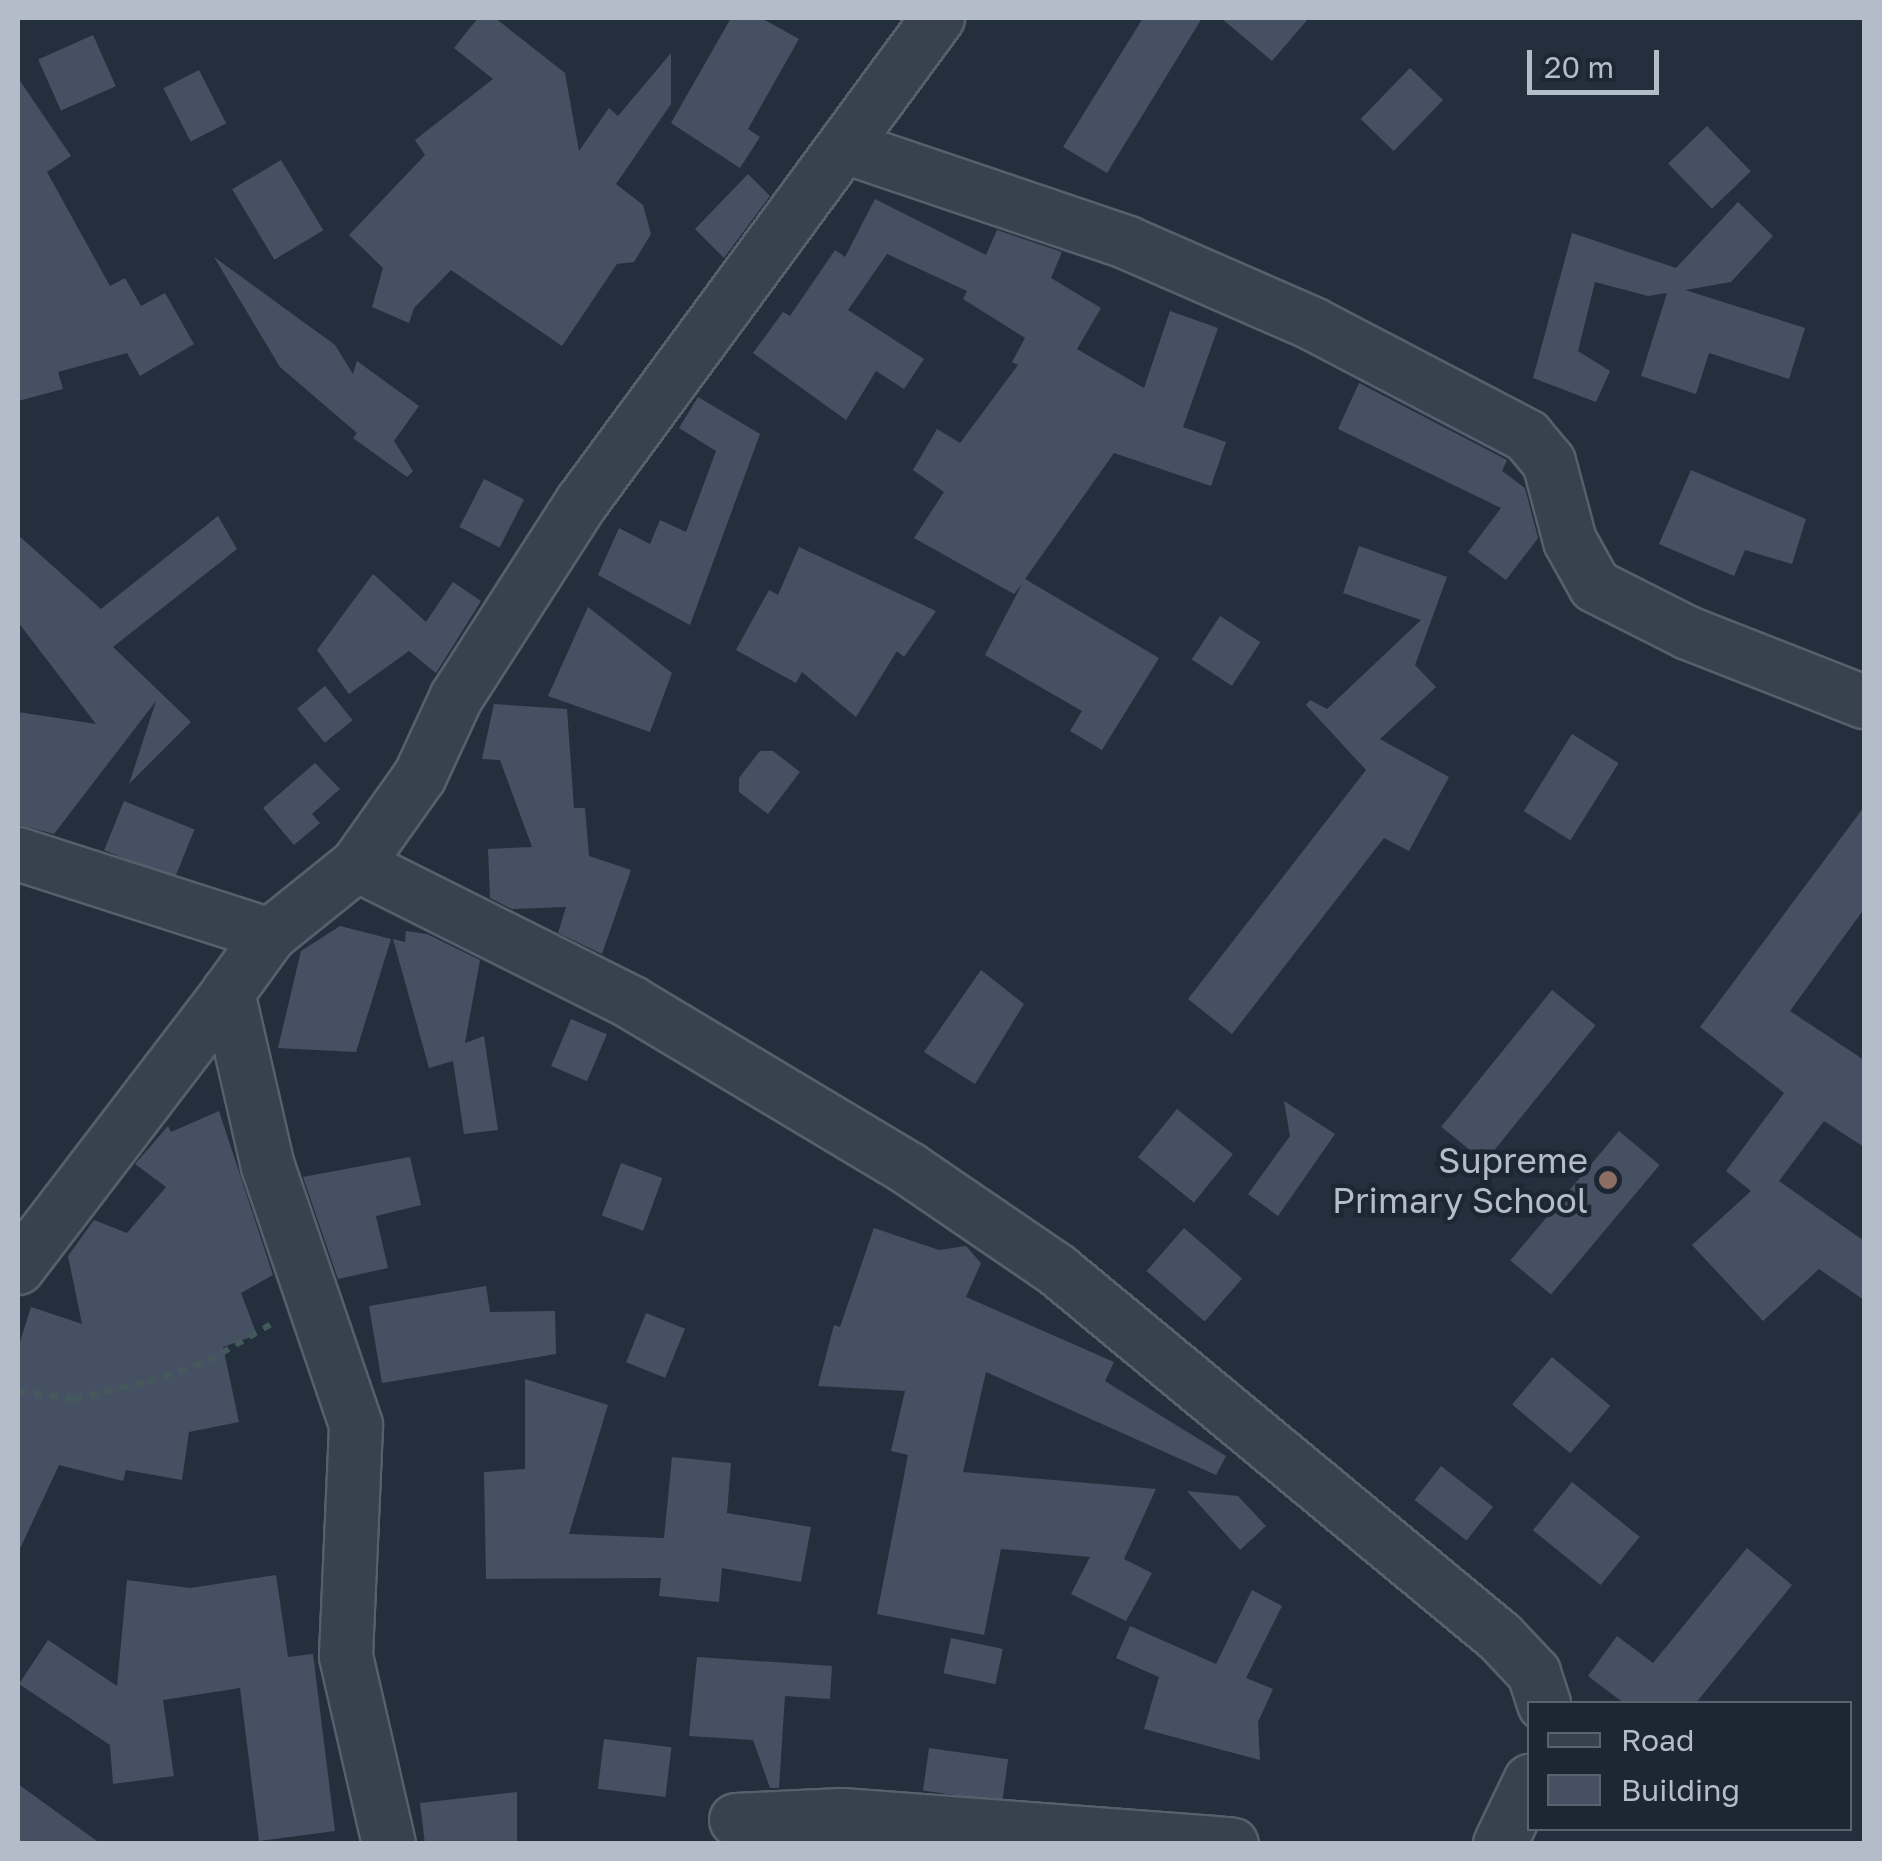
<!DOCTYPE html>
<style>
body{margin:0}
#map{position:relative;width:1882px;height:1861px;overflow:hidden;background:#242f3e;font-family:"Golos Text",sans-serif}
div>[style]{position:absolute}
.building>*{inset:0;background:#455162;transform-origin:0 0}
.path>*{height:6px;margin-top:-3px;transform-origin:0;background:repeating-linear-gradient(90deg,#44595c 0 8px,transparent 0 16px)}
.roads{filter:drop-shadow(2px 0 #565f6c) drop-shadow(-2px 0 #565f6c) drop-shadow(0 2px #565f6c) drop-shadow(0 -2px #565f6c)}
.street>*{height:52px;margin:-26px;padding:0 26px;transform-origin:26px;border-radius:26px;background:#38414e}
.dots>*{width:28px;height:28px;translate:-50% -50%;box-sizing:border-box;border:5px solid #1d2633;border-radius:50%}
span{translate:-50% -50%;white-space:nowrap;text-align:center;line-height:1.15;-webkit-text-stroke:9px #1d2633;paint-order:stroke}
.poi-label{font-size:35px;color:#b4bcc9}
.right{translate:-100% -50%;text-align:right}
.frame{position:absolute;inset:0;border:20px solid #b4bcc9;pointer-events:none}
.legend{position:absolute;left:1527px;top:1701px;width:325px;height:130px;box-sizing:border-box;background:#1d2633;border:2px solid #59626f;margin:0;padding:12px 18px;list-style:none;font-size:30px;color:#b4bcc9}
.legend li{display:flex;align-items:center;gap:20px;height:50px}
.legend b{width:50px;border:2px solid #59626f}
.scale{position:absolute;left:1527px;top:50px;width:132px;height:45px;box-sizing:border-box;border:5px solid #b4bcc9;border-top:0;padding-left:12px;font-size:30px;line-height:35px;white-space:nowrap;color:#b4bcc9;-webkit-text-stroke:8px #1d2633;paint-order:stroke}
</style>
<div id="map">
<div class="building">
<div style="clip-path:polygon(478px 18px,495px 18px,565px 73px,579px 151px,609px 108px,618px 116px,671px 53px,671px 104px,616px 184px,643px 205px,651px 234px,634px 262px,617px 264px,562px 346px,451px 270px,414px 308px,409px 323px,372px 307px,383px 268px,349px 235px,425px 155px,415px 140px,493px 79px,454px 48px)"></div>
<div style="clip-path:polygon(731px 18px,761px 18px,799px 39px,748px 129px,760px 137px,740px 168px,671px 123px)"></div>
<div style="clip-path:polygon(1143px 18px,1202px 18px,1107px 173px,1063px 147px)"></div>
<div style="clip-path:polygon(1221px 18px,1309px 18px,1272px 61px)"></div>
<div style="left:93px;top:35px;width:56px;height:60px;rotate:66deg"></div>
<div style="left:1410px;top:68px;width:46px;height:71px;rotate:44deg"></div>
<div style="left:199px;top:70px;width:60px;height:40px;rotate:63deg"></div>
<div style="clip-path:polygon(18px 78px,71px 156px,47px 172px,110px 286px,125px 278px,141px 306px,165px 293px,194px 344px,140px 376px,127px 353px,58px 372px,63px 389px,18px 401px)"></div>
<div style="left:1707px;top:126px;width:63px;height:54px;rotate:46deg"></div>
<div style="left:281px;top:160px;width:82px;height:57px;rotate:59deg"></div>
<div style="clip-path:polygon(748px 174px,770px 196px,724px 258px,695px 229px)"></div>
<div style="clip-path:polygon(875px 199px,986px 255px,997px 230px,1062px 252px,1051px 278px,1101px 308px,1077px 349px,1144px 388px,1170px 311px,1218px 328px,1183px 427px,1226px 442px,1211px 486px,1114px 453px,1025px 579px,1159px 658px,1102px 750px,1070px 731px,1082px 711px,985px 655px,1022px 584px,1014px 594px,914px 538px,944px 492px,913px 470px,937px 429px,960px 443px,1018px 365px,1012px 362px,1025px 338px,963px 299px,967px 291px,887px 254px,848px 310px,924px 359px,904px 389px,876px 371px,846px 420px,753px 353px,783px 312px,790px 316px,835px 250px,845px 257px)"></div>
<div style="clip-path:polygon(1738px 202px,1773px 236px,1731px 282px,1685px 290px,1805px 328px,1789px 379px,1709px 353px,1696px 394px,1641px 376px,1667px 293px,1648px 296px,1595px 282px,1578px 351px,1610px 371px,1596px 402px,1533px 378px,1572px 233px,1676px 268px)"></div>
<div style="clip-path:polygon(214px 257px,335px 345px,353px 374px,357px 361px,419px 406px,394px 441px,413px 471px,407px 477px,353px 438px,357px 433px,280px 367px)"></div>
<div style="clip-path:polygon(1359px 383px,1507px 460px,1502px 471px,1525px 488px,1538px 538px,1506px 580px,1468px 552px,1501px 508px,1338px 429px)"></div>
<div style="clip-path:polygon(698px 397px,760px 434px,690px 625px,598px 575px,619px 528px,650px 544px,660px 520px,686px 532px,716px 451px,679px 428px)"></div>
<div style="clip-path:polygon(1691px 470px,1806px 519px,1792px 564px,1745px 550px,1734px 576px,1659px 544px)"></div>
<div style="left:484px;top:479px;width:45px;height:54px;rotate:27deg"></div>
<div style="clip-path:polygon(218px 516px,237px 549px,113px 647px,191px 722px,129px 784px,156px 701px,54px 834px,20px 825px,18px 712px,96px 724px,18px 622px,18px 535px,101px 609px)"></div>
<div style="clip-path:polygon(1359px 546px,1447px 577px,1415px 665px,1436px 687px,1380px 739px,1449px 777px,1409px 851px,1384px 838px,1232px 1034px,1188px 999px,1366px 770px,1306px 705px,1310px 700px,1327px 709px,1421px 620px,1343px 593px)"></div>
<div style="clip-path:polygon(799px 547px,936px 611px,904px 657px,897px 651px,856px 717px,802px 672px,796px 683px,736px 650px,769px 590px,778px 595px)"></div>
<div style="clip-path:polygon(373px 574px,426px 622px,453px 582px,481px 601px,436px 673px,409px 651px,349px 694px,317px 650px)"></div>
<div style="clip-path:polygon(588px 607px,672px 673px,650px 732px,548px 696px)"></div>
<div style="left:1220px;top:616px;width:48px;height:52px;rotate:33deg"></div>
<div style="left:325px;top:686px;width:44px;height:36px;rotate:51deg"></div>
<div style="clip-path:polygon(494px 704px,567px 709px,574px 808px,585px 808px,589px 856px,631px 870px,602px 954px,558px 933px,566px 907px,512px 909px,490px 898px,488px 849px,532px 847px,500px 760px,482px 759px)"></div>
<div style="left:1572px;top:734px;width:55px;height:91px;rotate:32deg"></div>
<div style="clip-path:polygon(760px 751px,773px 751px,800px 772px,768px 814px,739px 792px,739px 778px)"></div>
<div style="clip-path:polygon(315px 763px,340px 789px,312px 814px,320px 823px,294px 845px,263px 808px)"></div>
<div style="left:124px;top:801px;width:76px;height:53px;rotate:22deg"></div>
<div style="clip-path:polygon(1864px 807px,1864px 909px,1790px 1011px,1864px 1060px,1864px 1147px,1824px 1121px,1779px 1181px,1864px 1241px,1864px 1300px,1819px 1269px,1763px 1321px,1692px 1245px,1751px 1191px,1726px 1171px,1784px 1093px,1700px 1027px)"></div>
<div style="clip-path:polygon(340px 926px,391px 939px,356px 1052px,278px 1048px,301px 951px)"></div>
<div style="clip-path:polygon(406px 931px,427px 934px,480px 960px,465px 1043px,484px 1036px,498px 1130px,464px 1134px,453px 1061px,429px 1068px,393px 939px,405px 942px)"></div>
<div style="clip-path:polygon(981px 970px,1024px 1004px,975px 1084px,924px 1052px)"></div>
<div style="left:1552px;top:990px;width:56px;height:176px;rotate:39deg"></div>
<div style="left:571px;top:1019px;width:39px;height:51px;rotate:23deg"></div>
<div style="clip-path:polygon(1284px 1101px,1335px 1134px,1278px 1216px,1248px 1194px,1290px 1136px)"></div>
<div style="left:1177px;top:1109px;width:72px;height:62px;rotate:39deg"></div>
<div style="clip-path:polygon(219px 1111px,273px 1275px,241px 1293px,257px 1335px,223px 1347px,239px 1422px,189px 1432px,182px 1480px,126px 1470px,123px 1481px,59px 1465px,18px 1553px,18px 1348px,31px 1307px,82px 1324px,68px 1256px,94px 1220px,127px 1233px,166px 1187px,135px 1164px,168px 1126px,171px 1132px)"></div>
<div style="left:1619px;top:1131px;width:53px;height:169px;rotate:40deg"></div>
<div style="clip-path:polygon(410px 1157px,421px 1205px,376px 1216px,388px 1268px,338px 1279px,303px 1177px)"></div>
<div style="left:621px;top:1163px;width:44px;height:56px;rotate:20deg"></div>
<div style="clip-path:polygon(874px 1228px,939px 1250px,966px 1246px,981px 1263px,966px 1297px,1114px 1362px,1105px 1381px,1226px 1456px,1216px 1475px,986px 1372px,963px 1472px,1156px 1489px,1124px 1559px,1152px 1573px,1126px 1621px,1071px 1594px,1090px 1557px,1001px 1549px,984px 1635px,877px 1614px,908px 1455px,891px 1451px,905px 1391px,818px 1386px,834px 1325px,840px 1327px)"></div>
<div style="left:1184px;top:1228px;width:77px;height:57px;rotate:41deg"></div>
<div style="clip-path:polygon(486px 1286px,490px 1312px,555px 1311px,556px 1354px,382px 1383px,369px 1306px)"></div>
<div style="left:646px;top:1313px;width:42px;height:53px;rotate:22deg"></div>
<div style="left:1552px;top:1357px;width:76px;height:62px;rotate:40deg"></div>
<div style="clip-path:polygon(525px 1379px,608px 1405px,569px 1534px,664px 1538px,672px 1457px,731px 1463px,727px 1513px,811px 1527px,801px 1582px,722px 1568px,719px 1602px,659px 1596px,661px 1578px,486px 1579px,484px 1472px,525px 1469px)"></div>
<div style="left:1441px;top:1466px;width:66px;height:43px;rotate:38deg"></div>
<div style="left:1572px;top:1482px;width:87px;height:62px;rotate:39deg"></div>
<div style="clip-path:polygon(1187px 1491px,1238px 1496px,1266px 1526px,1240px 1550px)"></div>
<div style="clip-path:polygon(1747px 1548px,1792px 1585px,1695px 1704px,1625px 1704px,1588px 1676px,1617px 1636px,1653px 1663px)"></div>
<div style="clip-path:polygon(276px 1575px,288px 1657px,313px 1654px,335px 1831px,259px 1841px,240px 1688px,163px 1700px,174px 1776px,113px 1784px,110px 1745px,19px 1684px,48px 1640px,117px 1686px,127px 1580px,190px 1588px)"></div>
<div style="clip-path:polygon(1252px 1590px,1282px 1606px,1246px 1678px,1273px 1689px,1258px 1722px,1260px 1760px,1144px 1729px,1159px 1677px,1116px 1658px,1130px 1626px,1216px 1664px)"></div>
<div style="left:951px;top:1638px;width:53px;height:36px;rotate:12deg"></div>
<div style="clip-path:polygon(697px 1657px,832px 1666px,830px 1699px,785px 1696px,779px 1788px,770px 1788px,753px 1740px,689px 1736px)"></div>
<div style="left:604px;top:1739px;width:68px;height:50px;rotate:7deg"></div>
<div style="left:929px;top:1748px;width:80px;height:43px;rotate:8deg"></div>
<div style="clip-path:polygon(18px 1784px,101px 1844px,18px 1844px)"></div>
<div style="clip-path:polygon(517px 1792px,517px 1844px,425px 1844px,420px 1803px)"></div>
</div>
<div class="path">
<div style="left:18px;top:1391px;width:57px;rotate:8.1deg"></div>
<div style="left:74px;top:1399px;width:76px;rotate:-12.9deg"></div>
<div style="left:148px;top:1382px;width:64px;rotate:-19.3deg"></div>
<div style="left:208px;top:1361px;width:75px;rotate:-30.3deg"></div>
</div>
<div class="roads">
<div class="street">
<div style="left:845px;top:147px;width:299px;rotate:18.7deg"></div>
<div style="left:1128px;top:243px;width:202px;rotate:23.6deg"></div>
<div style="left:1313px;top:324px;width:242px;rotate:27.6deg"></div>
<div style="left:1527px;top:436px;width:34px;rotate:50deg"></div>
<div style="left:1549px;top:462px;width:82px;rotate:75.1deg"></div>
<div style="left:1570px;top:541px;width:51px;rotate:60.9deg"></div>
<div style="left:1595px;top:586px;width:104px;rotate:26.8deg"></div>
<div style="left:1688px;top:633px;width:189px;rotate:21.4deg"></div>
<div style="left:18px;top:854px;width:265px;rotate:17.8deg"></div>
<div style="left:357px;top:865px;width:308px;rotate:26.6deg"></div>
<div style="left:632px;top:1003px;width:323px;rotate:30.9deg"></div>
<div style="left:909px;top:1169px;width:179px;rotate:34.3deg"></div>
<div style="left:1057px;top:1270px;width:575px;rotate:39.64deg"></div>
<div style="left:1500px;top:1637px;width:50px;rotate:46.6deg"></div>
<div style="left:1534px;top:1673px;width:33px;rotate:72deg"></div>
<div style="left:18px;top:1268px;width:346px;rotate:-52.6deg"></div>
<div style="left:736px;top:1820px;width:106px;rotate:-2.7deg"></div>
<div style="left:842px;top:1815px;width:391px;rotate:4.3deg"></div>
<div style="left:389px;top:1844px;width:193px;rotate:-102.9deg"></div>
<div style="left:346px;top:1656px;width:231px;rotate:-87.5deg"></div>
<div style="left:356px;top:1425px;width:273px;rotate:-108.8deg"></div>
<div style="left:268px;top:1167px;width:179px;rotate:-102.9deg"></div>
<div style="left:228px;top:993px;width:72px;rotate:-54.1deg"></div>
<div style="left:270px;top:935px;width:112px;rotate:-38.8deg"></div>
<div style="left:357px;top:865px;width:109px;rotate:-54.7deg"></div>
<div style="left:420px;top:776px;width:86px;rotate:-65.2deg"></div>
<div style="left:456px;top:698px;width:233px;rotate:-57.3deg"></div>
<div style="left:582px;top:502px;width:601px;rotate:-53.66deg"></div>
<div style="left:1500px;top:1844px;width:70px;rotate:-64.5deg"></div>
</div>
</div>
<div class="dots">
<div style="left:1608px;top:1180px;background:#8d6e63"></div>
</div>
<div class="poi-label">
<span class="right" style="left:1588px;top:1180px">Supreme<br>Primary School</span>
</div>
<div class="frame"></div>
<ul class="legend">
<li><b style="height:12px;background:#38414e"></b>Road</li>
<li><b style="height:28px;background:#455162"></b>Building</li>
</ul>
<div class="scale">20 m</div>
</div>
